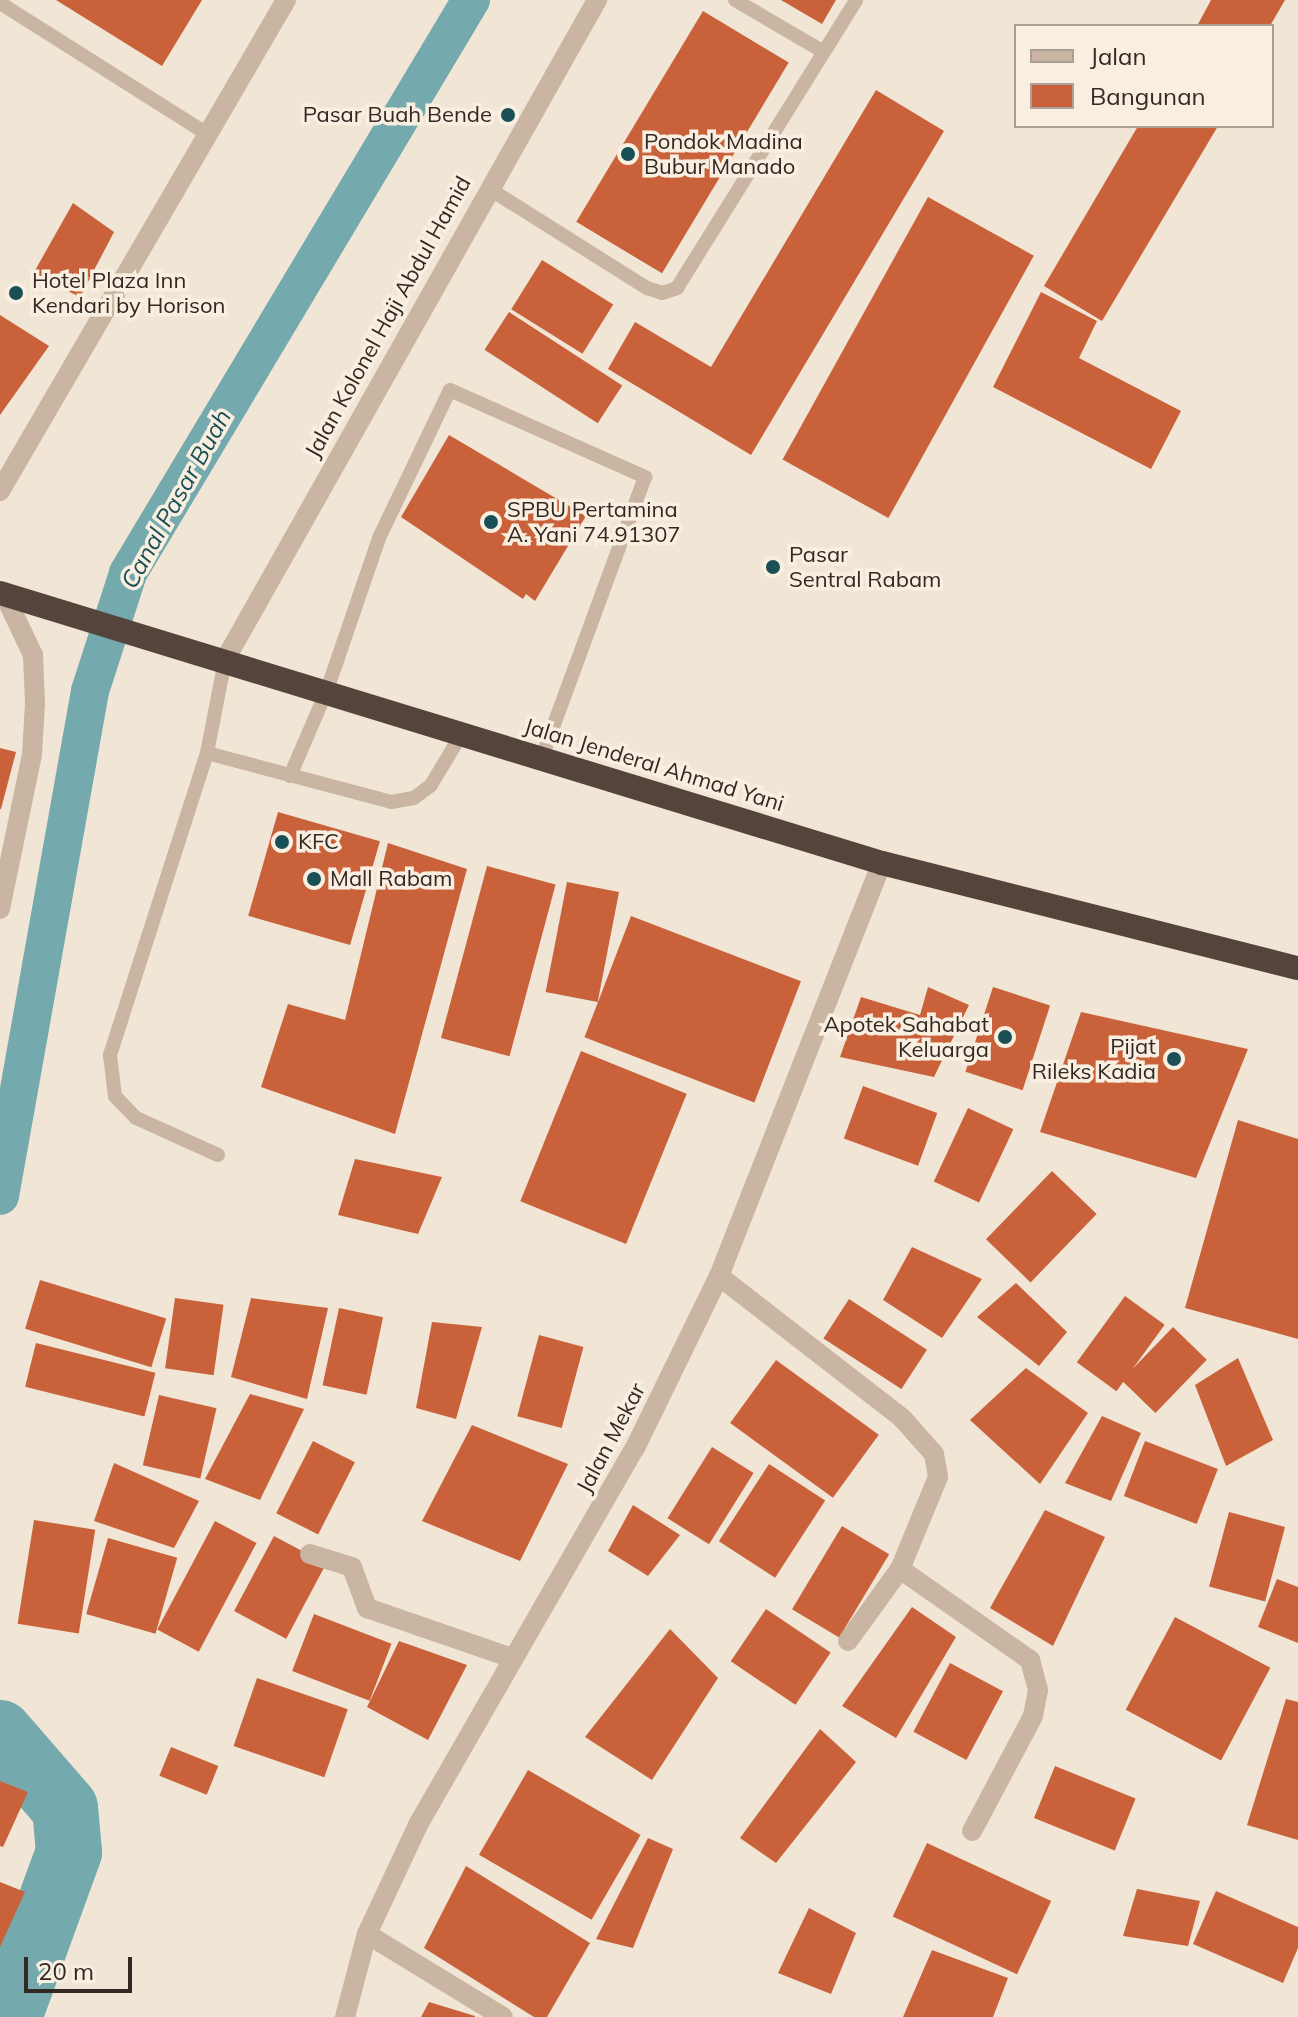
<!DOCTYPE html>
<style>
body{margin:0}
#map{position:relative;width:1298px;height:2017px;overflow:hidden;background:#f1e5d5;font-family:Mulish,sans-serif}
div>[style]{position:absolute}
.canal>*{height:38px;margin:-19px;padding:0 19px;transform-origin:19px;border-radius:19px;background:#74aaae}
.river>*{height:66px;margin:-33px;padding:0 33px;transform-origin:33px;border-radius:33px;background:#74aaae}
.building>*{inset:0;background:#c9623b;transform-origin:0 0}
.lane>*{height:14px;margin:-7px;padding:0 7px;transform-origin:7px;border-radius:7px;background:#c9b5a1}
.street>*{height:20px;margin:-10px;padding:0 10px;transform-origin:10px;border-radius:10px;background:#c9b5a1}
.highway>*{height:24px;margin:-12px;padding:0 12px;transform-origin:12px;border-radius:12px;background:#54443b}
.dots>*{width:22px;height:22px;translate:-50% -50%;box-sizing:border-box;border:4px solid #f9efe1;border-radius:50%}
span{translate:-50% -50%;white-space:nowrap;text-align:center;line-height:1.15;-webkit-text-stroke:7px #f9efe1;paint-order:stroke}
.poi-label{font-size:22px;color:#332924}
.right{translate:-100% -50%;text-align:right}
.left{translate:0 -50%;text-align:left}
.street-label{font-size:22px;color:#332924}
.water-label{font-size:24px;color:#194f55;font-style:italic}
.legend{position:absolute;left:1014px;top:24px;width:260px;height:104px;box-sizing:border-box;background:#f9efe1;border:2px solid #aaa095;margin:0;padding:10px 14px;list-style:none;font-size:24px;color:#332924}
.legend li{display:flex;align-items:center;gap:16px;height:40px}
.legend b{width:40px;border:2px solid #aaa095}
.scale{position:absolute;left:24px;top:1957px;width:108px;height:36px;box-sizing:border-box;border:4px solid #332924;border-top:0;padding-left:10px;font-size:24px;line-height:28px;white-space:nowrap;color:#332924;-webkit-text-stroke:6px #f9efe1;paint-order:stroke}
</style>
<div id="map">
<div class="canal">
<div style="left:0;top:1196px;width:513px;rotate:-79.89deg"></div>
<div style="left:90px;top:691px;width:124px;rotate:-72.1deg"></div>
<div style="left:128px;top:573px;width:668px;rotate:-59.1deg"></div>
</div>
<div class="river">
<div style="left:0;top:1733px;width:99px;rotate:49.1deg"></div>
<div style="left:65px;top:1808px;width:44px;rotate:84.8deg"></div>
<div style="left:69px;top:1852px;width:176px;rotate:110deg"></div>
</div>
<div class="building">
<div style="clip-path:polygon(56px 0,202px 0,162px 66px)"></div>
<div style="clip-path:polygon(781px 0,836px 0,822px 24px)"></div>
<div style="clip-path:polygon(1211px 0,1285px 0,1270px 26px,1197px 26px)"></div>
<div style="left:703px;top:11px;width:100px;height:246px;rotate:31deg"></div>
<div style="clip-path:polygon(876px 90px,944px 131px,751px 455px,608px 369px,635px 322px,711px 367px)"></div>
<div style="clip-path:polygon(1138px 126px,1218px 126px,1102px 321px,1044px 286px)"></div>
<div style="left:928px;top:197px;width:121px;height:300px;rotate:29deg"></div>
<div style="clip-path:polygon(73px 203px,114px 232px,80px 297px,33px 274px)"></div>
<div style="left:542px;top:260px;width:84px;height:58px;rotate:32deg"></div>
<div style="clip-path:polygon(1041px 292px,1097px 321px,1079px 358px,1181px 411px,1151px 469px,993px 387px)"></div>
<div style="left:509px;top:312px;width:135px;height:45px;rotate:33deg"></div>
<div style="clip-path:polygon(0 315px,49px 346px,0 415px)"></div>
<div style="clip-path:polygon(449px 435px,586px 516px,535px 601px,526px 594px,523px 599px,401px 517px)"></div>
<div style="clip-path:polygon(0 748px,16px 752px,1px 809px,0 809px)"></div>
<div style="left:278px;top:812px;width:106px;height:108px;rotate:16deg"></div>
<div style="clip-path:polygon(388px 843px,467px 869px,395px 1134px,261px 1087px,288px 1004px,345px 1020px)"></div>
<div style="left:487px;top:866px;width:71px;height:178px;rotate:15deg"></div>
<div style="left:567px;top:882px;width:53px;height:112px;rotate:11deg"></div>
<div style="left:631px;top:916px;width:182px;height:130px;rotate:21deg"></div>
<div style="clip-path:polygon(928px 987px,969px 1005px,934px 1077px,840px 1057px,861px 997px,920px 1015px)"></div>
<div style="left:993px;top:987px;width:60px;height:89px;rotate:18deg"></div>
<div style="clip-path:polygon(1081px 1012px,1248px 1049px,1196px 1178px,1040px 1132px)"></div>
<div style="left:581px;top:1051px;width:114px;height:162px;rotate:22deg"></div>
<div style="left:863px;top:1086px;width:79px;height:56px;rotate:20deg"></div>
<div style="left:968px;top:1108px;width:50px;height:81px;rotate:25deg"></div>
<div style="clip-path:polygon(1238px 1120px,1298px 1139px,1298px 1339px,1185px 1308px)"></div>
<div style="clip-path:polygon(355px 1159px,442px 1177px,418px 1234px,338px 1215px)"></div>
<div style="left:1052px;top:1171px;width:62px;height:95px;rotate:44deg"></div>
<div style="clip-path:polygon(912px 1247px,982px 1279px,942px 1338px,883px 1300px)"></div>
<div style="left:40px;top:1280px;width:132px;height:51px;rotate:17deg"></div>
<div style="clip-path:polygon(1016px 1283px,1067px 1332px,1039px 1366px,977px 1317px)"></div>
<div style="left:1125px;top:1296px;width:49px;height:82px;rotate:36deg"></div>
<div style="left:175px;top:1298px;width:49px;height:71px;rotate:8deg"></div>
<div style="clip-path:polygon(251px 1298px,328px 1308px,307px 1399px,231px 1377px)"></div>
<div style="left:849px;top:1299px;width:93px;height:47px;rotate:33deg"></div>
<div style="left:339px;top:1308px;width:45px;height:79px;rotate:12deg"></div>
<div style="clip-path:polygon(432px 1322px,482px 1327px,456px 1419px,416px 1408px)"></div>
<div style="left:1173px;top:1327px;width:47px;height:74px;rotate:44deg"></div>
<div style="left:539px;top:1335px;width:46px;height:84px;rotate:15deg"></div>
<div style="left:36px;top:1343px;width:123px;height:45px;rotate:14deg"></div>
<div style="clip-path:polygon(1238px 1358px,1273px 1440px,1226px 1466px,1195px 1385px)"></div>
<div style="left:776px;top:1360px;width:127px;height:78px;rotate:36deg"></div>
<div style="clip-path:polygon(1026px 1368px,1088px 1413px,1040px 1484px,970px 1420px)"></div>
<div style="clip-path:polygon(250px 1394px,304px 1409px,260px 1500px,205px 1479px)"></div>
<div style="left:159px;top:1395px;width:59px;height:72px;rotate:13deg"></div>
<div style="clip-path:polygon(1102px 1416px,1141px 1433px,1111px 1501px,1065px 1483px)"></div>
<div style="clip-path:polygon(472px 1425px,568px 1464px,520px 1561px,422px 1521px)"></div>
<div style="left:313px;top:1441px;width:47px;height:81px;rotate:27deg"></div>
<div style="left:1145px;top:1441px;width:78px;height:59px;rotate:21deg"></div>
<div style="left:712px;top:1447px;width:49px;height:84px;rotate:32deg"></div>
<div style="clip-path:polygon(114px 1463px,199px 1501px,174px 1548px,94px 1521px)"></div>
<div style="left:769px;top:1464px;width:67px;height:92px;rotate:33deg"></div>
<div style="clip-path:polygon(633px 1505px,680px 1535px,648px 1576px,608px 1551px)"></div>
<div style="clip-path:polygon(1045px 1510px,1105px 1537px,1053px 1646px,990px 1608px)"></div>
<div style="left:1229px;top:1512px;width:58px;height:77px;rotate:15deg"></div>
<div style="left:34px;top:1520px;width:62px;height:105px;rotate:9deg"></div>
<div style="left:215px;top:1521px;width:47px;height:123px;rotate:28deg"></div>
<div style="left:842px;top:1526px;width:55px;height:97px;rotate:31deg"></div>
<div style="left:274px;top:1536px;width:59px;height:85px;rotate:28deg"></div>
<div style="left:108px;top:1538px;width:72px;height:79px;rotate:16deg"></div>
<div style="clip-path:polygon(1277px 1579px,1298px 1587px,1298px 1643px,1258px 1627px)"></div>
<div style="clip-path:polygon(912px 1607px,956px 1637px,896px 1738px,842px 1706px)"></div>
<div style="left:766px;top:1609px;width:78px;height:63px;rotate:34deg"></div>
<div style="left:314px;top:1614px;width:83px;height:61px;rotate:21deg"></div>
<div style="left:1175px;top:1617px;width:108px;height:105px;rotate:28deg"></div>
<div style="clip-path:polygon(670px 1629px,718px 1678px,652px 1780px,585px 1737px)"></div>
<div style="clip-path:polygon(399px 1641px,467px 1665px,428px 1740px,367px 1707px)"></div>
<div style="left:950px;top:1663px;width:60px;height:78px;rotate:28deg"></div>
<div style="left:257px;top:1678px;width:96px;height:72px;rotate:19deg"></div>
<div style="clip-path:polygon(1286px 1699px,1298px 1702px,1298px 1840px,1247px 1825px)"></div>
<div style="clip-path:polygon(820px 1729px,856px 1762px,776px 1863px,740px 1838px)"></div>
<div style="left:171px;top:1747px;width:51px;height:31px;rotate:22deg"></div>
<div style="left:1055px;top:1766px;width:87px;height:56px;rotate:22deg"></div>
<div style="left:528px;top:1770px;width:130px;height:98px;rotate:30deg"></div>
<div style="clip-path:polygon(0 1781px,28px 1792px,3px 1847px,0 1846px)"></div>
<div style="clip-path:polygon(648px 1838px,673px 1849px,633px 1948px,596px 1939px)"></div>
<div style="left:927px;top:1843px;width:137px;height:81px;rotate:25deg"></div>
<div style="clip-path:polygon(466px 1866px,590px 1943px,547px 2017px,534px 2017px,424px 1948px)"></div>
<div style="clip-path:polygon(0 1882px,25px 1892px,0 1947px)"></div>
<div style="clip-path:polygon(1137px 1889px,1200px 1901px,1188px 1946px,1123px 1936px)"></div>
<div style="clip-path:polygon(1216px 1891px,1298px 1927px,1298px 1948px,1283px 1983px,1193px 1944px)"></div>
<div style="clip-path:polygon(809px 1908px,856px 1933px,831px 1994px,778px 1973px)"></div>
<div style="clip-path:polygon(932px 1950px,1008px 1978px,993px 2017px,903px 2017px)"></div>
<div style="clip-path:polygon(429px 2002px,475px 2016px,475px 2017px,421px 2017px)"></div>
</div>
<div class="lane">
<div style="left:735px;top:0;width:103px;rotate:30.3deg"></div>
<div style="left:0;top:3px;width:241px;rotate:32.3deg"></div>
<div style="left:488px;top:188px;width:188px;rotate:32.2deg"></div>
<div style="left:647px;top:288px;width:16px;rotate:18deg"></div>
<div style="left:662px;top:293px;width:16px;rotate:-18deg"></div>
<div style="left:677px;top:288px;width:339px;rotate:-58.1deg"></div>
<div style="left:207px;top:753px;width:190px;rotate:14.9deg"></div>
<div style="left:391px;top:802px;width:23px;rotate:-10deg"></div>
<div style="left:414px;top:798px;width:21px;rotate:-37deg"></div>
<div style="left:431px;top:785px;width:64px;rotate:-59deg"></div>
<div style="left:290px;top:776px;width:94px;rotate:-66.7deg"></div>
<div style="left:327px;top:690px;width:161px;rotate:-71.1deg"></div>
<div style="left:379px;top:538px;width:164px;rotate:-64.4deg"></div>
<div style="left:450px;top:390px;width:214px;rotate:24deg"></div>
<div style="left:645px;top:477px;width:301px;rotate:110.2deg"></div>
<div style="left:218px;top:1155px;width:90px;rotate:-155.7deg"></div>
<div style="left:136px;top:1118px;width:30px;rotate:-134deg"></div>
<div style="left:115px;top:1096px;width:41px;rotate:-97deg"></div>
<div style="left:110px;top:1055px;width:317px;rotate:-72.2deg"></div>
<div style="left:207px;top:753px;width:95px;rotate:-79deg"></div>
</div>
<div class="street">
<div style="left:0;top:491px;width:568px;rotate:-59.78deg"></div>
<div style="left:225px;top:660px;width:758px;rotate:-60.59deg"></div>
<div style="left:0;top:909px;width:158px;rotate:-78.3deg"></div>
<div style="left:32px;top:754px;width:50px;rotate:-86.6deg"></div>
<div style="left:35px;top:704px;width:49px;rotate:-92.3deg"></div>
<div style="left:33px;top:655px;width:68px;rotate:-115.4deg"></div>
<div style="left:719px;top:1276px;width:232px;rotate:37.8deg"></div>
<div style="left:902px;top:1418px;width:48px;rotate:48.4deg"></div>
<div style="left:934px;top:1454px;width:23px;rotate:80deg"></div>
<div style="left:938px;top:1477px;width:100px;rotate:112.4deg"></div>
<div style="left:900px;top:1569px;width:159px;rotate:35deg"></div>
<div style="left:1030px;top:1660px;width:31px;rotate:75deg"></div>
<div style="left:1038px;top:1690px;width:26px;rotate:101deg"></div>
<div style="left:1033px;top:1716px;width:130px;rotate:117.9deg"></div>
<div style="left:310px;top:1554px;width:44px;rotate:17.2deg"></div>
<div style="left:352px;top:1567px;width:44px;rotate:69.9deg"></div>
<div style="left:367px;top:1608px;width:153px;rotate:19deg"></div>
<div style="left:848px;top:1641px;width:89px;rotate:-54.2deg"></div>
<div style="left:367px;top:1934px;width:159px;rotate:31.4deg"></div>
<div style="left:345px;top:2017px;width:86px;rotate:-75.2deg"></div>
<div style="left:367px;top:1934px;width:123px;rotate:-64.9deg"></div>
<div style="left:419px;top:1823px;width:433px;rotate:-60.1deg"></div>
<div style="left:635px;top:1448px;width:191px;rotate:-64deg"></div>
<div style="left:719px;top:1276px;width:444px;rotate:-68.5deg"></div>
</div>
<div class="highway">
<div style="left:0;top:593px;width:922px;rotate:17.02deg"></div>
<div style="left:882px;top:863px;width:429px;rotate:14.2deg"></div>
</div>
<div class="dots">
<div style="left:508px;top:115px;background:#194f55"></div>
<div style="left:628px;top:154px;background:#194f55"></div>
<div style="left:16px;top:293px;background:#194f55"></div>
<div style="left:491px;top:522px;background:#194f55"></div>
<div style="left:773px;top:567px;background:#194f55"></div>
<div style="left:282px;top:842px;background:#194f55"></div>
<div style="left:314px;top:879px;background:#194f55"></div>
<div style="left:1005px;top:1037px;background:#194f55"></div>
<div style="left:1174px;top:1059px;background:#194f55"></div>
</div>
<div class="poi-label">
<span class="right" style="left:492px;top:115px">Pasar Buah Bende</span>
<span class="left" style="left:644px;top:154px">Pondok Madina<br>Bubur Manado</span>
<span class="left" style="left:32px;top:293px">Hotel Plaza Inn<br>Kendari by Horison</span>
<span class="left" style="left:507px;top:522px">SPBU Pertamina<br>A. Yani 74.91307</span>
<span class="left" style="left:789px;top:567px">Pasar<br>Sentral Rabam</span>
<span class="left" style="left:298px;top:842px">KFC</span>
<span class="left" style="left:330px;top:879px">Mall Rabam</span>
<span class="right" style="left:989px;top:1037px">Apotek Sahabat<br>Keluarga</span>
<span class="right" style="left:1156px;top:1059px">Pijat<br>Rileks Kadia</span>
</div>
<div class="street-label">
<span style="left:388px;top:317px;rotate:-61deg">Jalan Kolonel Haji Abdul Hamid</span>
<span style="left:654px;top:765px;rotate:17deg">Jalan Jenderal Ahmad Yani</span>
<span style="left:611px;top:1438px;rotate:-62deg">Jalan Mekar</span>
</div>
<div class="water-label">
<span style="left:176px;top:499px;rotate:-61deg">Canal Pasar Buah</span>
</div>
<ul class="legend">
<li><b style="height:10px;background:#c9b5a1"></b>Jalan</li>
<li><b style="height:22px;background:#c9623b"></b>Bangunan</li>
</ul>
<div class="scale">20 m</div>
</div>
